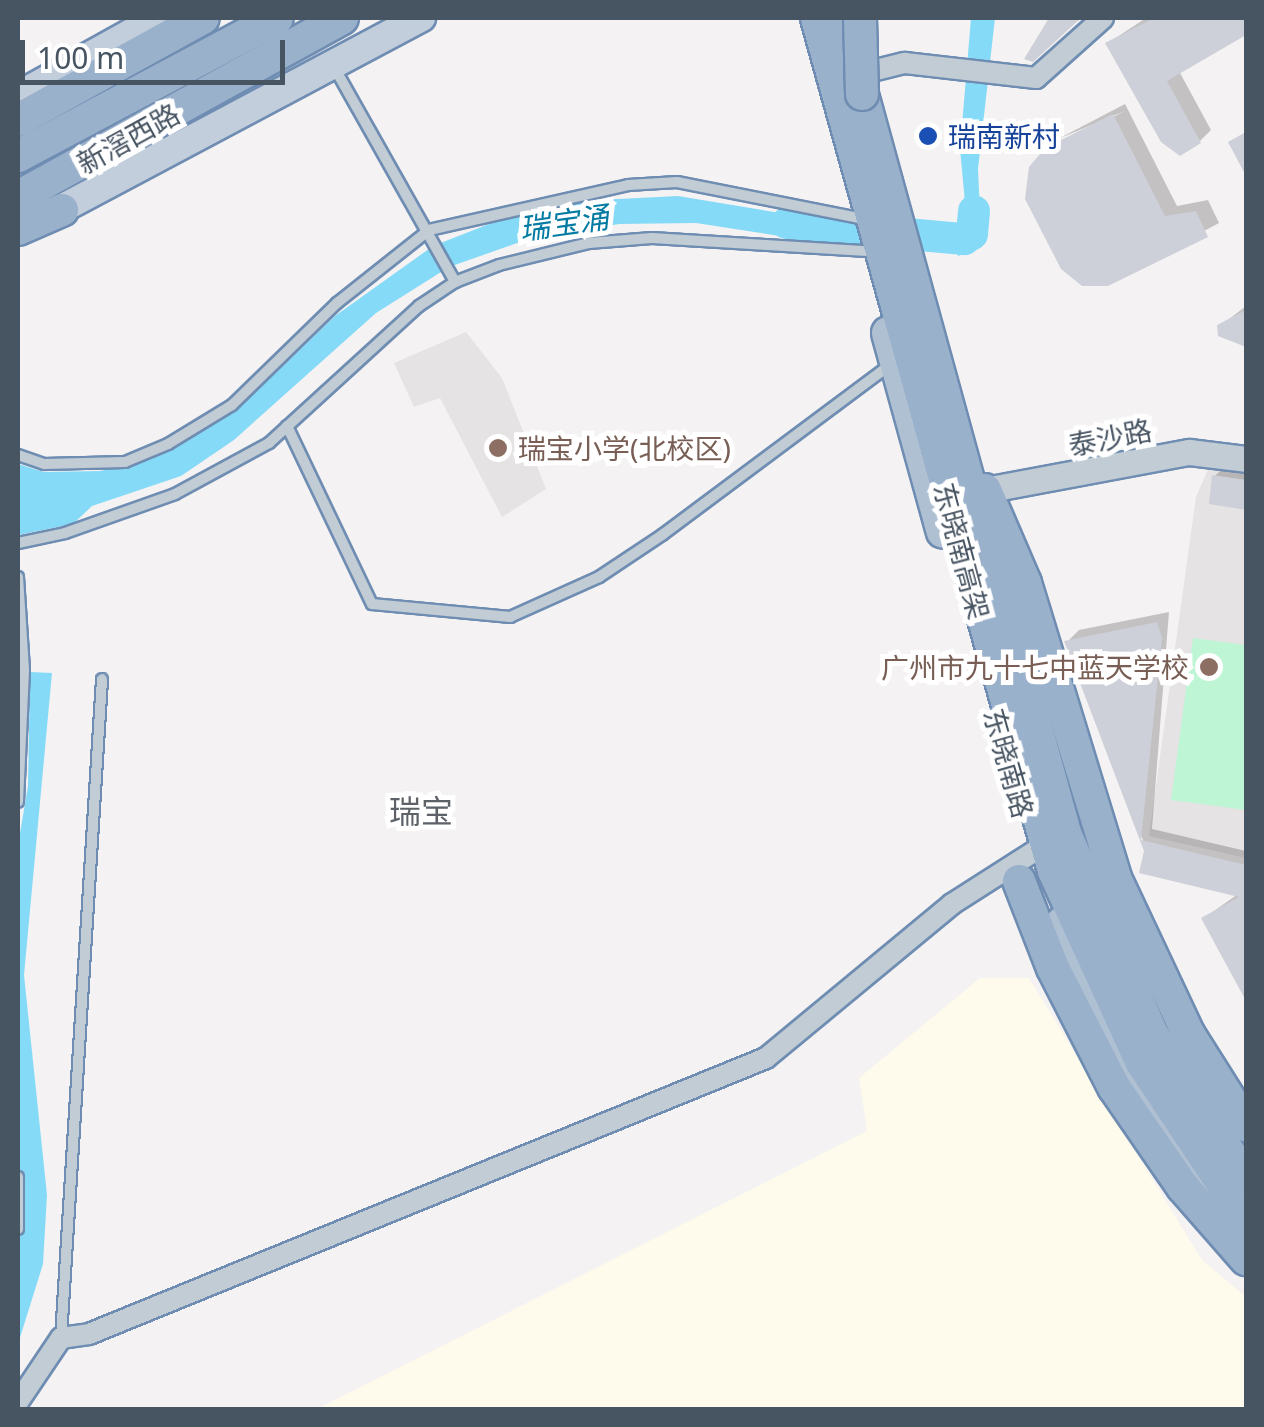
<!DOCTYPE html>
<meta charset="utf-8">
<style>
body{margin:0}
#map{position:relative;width:1264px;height:1427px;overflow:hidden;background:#f4f2f2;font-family:"Noto Sans","Noto Sans SC",sans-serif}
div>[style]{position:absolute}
.commercial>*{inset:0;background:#fefaec}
.education>*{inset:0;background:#e5e3e4}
.green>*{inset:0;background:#bdf5d5}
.water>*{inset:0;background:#85dbf7}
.shadow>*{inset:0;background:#0003}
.river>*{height:32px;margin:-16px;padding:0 16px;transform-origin:16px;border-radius:16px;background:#85dbf7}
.building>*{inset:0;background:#cdd0d8}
.roads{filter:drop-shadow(2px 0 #6f8db2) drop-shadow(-2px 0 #6f8db2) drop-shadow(0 2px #6f8db2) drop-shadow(0 -2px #6f8db2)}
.service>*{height:10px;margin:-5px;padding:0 5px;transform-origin:5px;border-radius:5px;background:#c1ccd5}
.minor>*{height:20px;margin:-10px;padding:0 10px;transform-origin:10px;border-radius:10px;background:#c1ccd5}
.tertiary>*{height:25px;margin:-12.5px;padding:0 12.5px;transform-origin:12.5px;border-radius:12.5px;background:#c1ccd5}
.secondary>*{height:28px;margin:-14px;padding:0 14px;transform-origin:14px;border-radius:14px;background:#c3cedc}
.primary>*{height:32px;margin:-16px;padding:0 16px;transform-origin:16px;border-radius:16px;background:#afc0d3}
.trunk>*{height:32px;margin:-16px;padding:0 16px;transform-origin:16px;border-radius:16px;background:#9ab1cc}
.bridges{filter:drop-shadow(2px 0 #6f8db2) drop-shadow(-2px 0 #6f8db2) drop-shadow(0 2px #6f8db2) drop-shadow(0 -2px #6f8db2)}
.trunk-bridge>*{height:32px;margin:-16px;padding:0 16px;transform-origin:16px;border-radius:16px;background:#9ab1cc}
.dots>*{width:28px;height:28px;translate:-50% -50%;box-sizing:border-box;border:5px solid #fff;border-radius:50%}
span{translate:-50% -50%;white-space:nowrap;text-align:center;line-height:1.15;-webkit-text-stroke:10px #fff;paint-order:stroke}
.transit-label{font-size:28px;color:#164399}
.left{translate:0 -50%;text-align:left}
.street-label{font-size:28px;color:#475462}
.education-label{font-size:28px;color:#785e54}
.right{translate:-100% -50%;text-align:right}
.water-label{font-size:30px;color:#037ba2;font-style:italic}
.quarter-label{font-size:32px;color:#5d6268}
.frame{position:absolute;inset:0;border:20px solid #475462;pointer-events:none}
.scale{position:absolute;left:20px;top:40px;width:265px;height:45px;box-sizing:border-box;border:5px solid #475462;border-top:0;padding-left:12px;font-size:30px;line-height:35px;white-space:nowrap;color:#475462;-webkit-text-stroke:8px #fff;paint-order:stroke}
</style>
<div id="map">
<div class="commercial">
<div style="clip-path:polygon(980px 978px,1029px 978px,1202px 1260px,1246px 1297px,1246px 1409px,315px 1410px,867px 1131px,859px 1078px)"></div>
</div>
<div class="education">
<div style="clip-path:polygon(466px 332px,502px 378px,546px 489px,502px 517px,440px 398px,414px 407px,394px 363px)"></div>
<div style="clip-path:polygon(1210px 465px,1246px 469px,1246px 858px,1149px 836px,1196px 497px)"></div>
</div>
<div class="green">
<div style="clip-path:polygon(1193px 638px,1246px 645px,1246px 810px,1171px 800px)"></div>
</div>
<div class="water">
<div style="clip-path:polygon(971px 18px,995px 18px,978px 169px,981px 236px,975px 250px,958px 256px,950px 229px,967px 224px,960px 149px)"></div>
<div style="clip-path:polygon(678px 196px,828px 221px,832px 244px,696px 223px,619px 224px,523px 241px,449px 267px,376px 313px,234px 440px,181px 476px,92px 506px,73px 524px,18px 535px,18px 464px,44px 472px,101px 471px,169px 450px,237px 410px,335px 316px,433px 246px,512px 215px,578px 201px)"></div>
<div style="clip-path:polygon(30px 672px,52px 673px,24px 975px,47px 1195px,43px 1264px,18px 1344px,18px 845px,28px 786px)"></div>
</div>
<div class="shadow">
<div style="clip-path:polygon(1146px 18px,1246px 18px,1246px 32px,1179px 71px,1211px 130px,1200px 141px,1108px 43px)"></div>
<div style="clip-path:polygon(1125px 104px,1177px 206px,1208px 200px,1219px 223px,1107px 283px,1047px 150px,1125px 111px,1058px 139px)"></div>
<div style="clip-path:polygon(1246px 306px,1246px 344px,1220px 334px,1220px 326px)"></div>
<div style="clip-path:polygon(1227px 464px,1246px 467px,1246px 507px,1211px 502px,1215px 476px)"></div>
<div style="clip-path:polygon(1169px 612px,1152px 829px,1246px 851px,1246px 978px,1239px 982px,1204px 918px,1238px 894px,1147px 851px,1067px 642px,1079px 630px)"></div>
</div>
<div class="river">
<div style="left:787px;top:223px;width:178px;rotate:5.2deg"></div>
<div style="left:964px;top:239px;width:9px;rotate:-32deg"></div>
<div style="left:972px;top:234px;width:23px;rotate:-85deg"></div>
</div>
<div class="building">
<div style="clip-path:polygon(1049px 18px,1081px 18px,1033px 62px,1024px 59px)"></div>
<div style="clip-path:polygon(1154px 18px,1246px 18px,1246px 35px,1167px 81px,1201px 143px,1180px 156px,1161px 142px,1105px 43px)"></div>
<div style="clip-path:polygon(1113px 114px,1165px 216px,1196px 211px,1208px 237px,1108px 286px,1082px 286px,1061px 269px,1025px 199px,1029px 167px,1045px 148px)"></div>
<div style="clip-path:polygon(1246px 132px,1246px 176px,1228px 142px)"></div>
<div style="clip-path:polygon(1246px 310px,1246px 347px,1218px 336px,1217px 325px)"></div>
<div style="clip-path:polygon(1212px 475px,1246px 480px,1246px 510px,1209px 504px)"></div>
<div style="clip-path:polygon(1157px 622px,1162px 638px,1141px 840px,1246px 865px,1246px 1001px,1201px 918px,1239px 897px,1139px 873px,1144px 851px,1064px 641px)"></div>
</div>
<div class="roads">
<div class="service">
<div style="left:334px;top:67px;width:247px;rotate:60.6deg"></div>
<div style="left:287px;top:426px;width:197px;rotate:64.5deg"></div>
<div style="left:372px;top:604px;width:139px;rotate:5.4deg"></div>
<div style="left:510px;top:617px;width:98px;rotate:-24.2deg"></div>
<div style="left:599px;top:577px;width:76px;rotate:-33.7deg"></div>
<div style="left:662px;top:535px;width:286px;rotate:-36.7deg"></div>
<div style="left:18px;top:455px;width:28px;rotate:19deg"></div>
<div style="left:44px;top:464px;width:81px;rotate:-1.4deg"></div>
<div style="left:125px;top:462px;width:47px;rotate:-22.7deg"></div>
<div style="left:168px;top:444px;width:75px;rotate:-31.4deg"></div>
<div style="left:232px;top:405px;width:146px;rotate:-44.2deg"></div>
<div style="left:337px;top:303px;width:117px;rotate:-38.4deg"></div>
<div style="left:429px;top:230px;width:204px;rotate:-12.7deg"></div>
<div style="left:628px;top:185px;width:49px;rotate:-3.5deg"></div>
<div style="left:677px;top:182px;width:185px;rotate:11.2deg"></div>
<div style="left:18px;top:543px;width:48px;rotate:-12deg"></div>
<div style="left:65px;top:533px;width:117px;rotate:-19.5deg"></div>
<div style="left:175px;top:494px;width:107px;rotate:-28.5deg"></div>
<div style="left:269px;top:443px;width:203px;rotate:-42.4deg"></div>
<div style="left:419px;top:306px;width:43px;rotate:-33.7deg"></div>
<div style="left:455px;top:282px;width:47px;rotate:-21.1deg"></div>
<div style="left:499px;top:265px;width:93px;rotate:-13.7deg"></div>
<div style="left:589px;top:243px;width:63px;rotate:-4.5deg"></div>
<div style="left:652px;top:238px;width:215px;rotate:3.5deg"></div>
<div style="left:18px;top:577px;width:93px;rotate:86.3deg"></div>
<div style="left:24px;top:670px;width:132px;rotate:92.6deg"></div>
<div style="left:18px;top:1177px;width:52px;rotate:90deg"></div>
<div style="left:61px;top:1337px;width:659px;rotate:-86.43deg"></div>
</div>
<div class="minor">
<div style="left:872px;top:71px;width:34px;rotate:-14deg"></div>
<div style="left:905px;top:63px;width:132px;rotate:6.5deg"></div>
<div style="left:1036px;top:78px;width:90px;rotate:-41.8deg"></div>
<div style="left:18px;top:1402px;width:77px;rotate:-56.1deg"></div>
<div style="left:61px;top:1338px;width:28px;rotate:-8deg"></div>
<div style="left:89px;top:1334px;width:731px;rotate:-22.18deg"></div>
<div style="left:766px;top:1058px;width:241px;rotate:-39.6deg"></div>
<div style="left:952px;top:904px;width:98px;rotate:-32.6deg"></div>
</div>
<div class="tertiary">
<div style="left:985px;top:490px;width:208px;rotate:-10.6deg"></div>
<div style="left:1189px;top:452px;width:57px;rotate:7deg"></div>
</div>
<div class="secondary">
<div style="left:18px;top:96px;width:160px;rotate:-29.1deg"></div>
<div style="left:46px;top:217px;width:425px;rotate:-28deg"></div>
</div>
<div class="primary">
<div style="left:888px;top:333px;width:206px;rotate:74.6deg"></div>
<div style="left:1062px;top:923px;width:158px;rotate:65.4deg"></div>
<div style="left:1128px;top:1067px;width:171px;rotate:55.9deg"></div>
</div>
<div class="trunk">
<div style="left:817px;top:18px;width:885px;rotate:74.47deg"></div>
<div style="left:1054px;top:871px;width:211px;rotate:65.4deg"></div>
<div style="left:1142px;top:1063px;width:187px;rotate:56.3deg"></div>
<div style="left:841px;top:18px;width:845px;rotate:74.63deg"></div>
<div style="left:1065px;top:833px;width:219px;rotate:66.6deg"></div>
<div style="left:1152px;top:1034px;width:173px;rotate:57deg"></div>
<div style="left:18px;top:120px;width:211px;rotate:-28.9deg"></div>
<div style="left:18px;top:156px;width:293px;rotate:-28deg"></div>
<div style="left:18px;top:197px;width:370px;rotate:-28.9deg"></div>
<div style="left:18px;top:229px;width:48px;rotate:-23.4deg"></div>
<div style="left:985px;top:490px;width:101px;rotate:66.7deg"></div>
<div style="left:1025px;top:583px;width:308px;rotate:73deg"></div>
<div style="left:1115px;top:878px;width:174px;rotate:64.8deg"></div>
<div style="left:1189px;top:1035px;width:107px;rotate:57.7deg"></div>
<div style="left:1019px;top:881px;width:93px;rotate:68.7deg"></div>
<div style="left:1053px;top:968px;width:134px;rotate:62.9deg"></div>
<div style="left:1114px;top:1087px;width:121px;rotate:55.4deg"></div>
<div style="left:1183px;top:1187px;width:96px;rotate:48.8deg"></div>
</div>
</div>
<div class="bridges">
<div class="trunk-bridge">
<div style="left:860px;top:18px;width:76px;rotate:88.5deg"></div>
</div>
</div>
<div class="dots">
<div style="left:928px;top:136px;background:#1a4fb4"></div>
<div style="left:498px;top:448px;background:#8d6e63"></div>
<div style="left:1209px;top:667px;background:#8d6e63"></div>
</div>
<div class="transit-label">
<span class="left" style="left:948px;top:136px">瑞南新村</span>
</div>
<div class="street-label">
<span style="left:128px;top:138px;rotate:-29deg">新滘西路</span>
<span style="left:1110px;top:437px;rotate:-11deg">泰沙路</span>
<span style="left:962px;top:551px;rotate:75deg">东晓南高架</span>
<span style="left:1009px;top:763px;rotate:74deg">东晓南路</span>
</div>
<div class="education-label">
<span class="left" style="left:518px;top:448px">瑞宝小学(北校区)</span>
<span class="right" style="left:1189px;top:667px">广州市九十七中蓝天学校</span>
</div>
<div class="water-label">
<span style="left:564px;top:223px;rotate:-8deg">瑞宝涌</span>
</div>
<div class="quarter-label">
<span style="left:421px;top:811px">瑞宝</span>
</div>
<div class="frame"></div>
<div class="scale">100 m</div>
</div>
